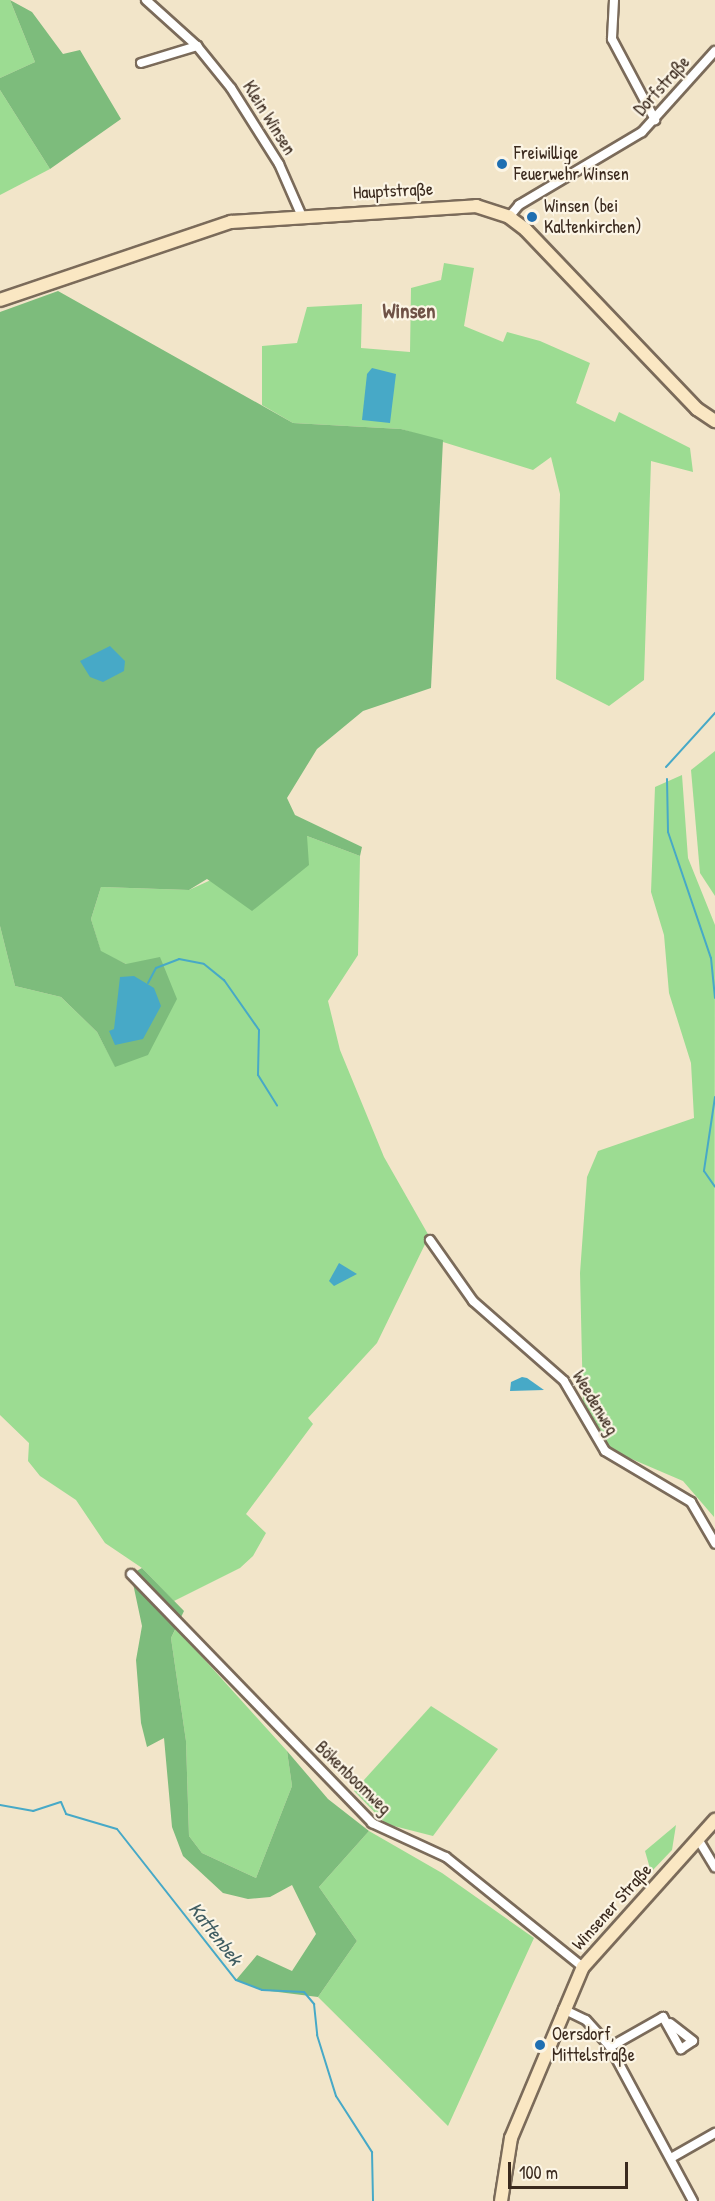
<!DOCTYPE html>
<meta charset="utf-8">
<style>
body{margin:0}
#map{position:relative;width:715px;height:2201px;overflow:hidden;background:#f2e5c9;font-family:"Patrick Hand",sans-serif}
div>[style]{position:absolute}
.green>*{inset:0;background:#9cdc92}
.forest>*{inset:0;background:#7dbc7c}
.water>*{inset:0;background:#47a9c7}
.stream>*{height:2px;margin:-1px;padding:0 1px;transform-origin:1px;border-radius:1px;background:#47a9c7}
.roads{filter:drop-shadow(2px 0 #7b6b5a) drop-shadow(-2px 0 #7b6b5a) drop-shadow(0 2px #7b6b5a) drop-shadow(0 -2px #7b6b5a)}
.street>*{height:8px;margin:-4px;padding:0 4px;transform-origin:4px;border-radius:4px;background:#fff}
.secondary>*{height:12px;margin:-6px;padding:0 6px;transform-origin:6px;border-radius:6px;background:#fae7c3}
.dots>*{width:16px;height:16px;translate:-50% -50%;box-sizing:border-box;border:3px solid #fcf5e5;border-radius:50%}
span{translate:-50% -50%;white-space:nowrap;text-align:center;line-height:1.15;-webkit-text-stroke:4.5px #fcf5e5;paint-order:stroke}
.street-label{font-size:18px;color:#3b2a1e}
.poi-label{font-size:18px;color:#3b2a1e}
.left{translate:0 -50%;text-align:left}
.water-label{font-size:20px;color:#405d62;font-style:italic}
.quarter-label{font-size:21px;color:#6f5247;font-weight:700}
.scale{position:absolute;left:508px;top:2162px;width:120px;height:27px;box-sizing:border-box;border:3px solid #3b2a1e;border-top:0;padding-left:8px;font-size:18px;line-height:21px;white-space:nowrap;color:#3b2a1e;-webkit-text-stroke:4px #fcf5e5;paint-order:stroke}
</style>
<div id="map">
<div class="green">
<div style="clip-path:polygon(0 0,10px 0,35px 62px,0 78px)"></div>
<div style="clip-path:polygon(0 90px,50px 169px,0 195px)"></div>
<div style="clip-path:polygon(444px 263px,474px 268px,464px 326px,503px 342px,507px 332px,540px 341px,590px 363px,576px 403px,615px 422px,619px 412px,690px 448px,693px 472px,651px 461px,644px 680px,609px 706px,556px 679px,560px 494px,551px 457px,533px 470px,401px 429px,293px 423px,262px 405px,262px 346px,297px 343px,307px 307px,362px 304px,361px 348px,410px 352px,411px 288px,441px 280px)"></div>
<div style="clip-path:polygon(715px 751px,715px 896px,700px 873px,691px 770px)"></div>
<div style="clip-path:polygon(682px 775px,688px 858px,715px 925px,714px 1517px,683px 1481px,606px 1448px,583px 1403px,580px 1273px,587px 1177px,598px 1151px,694px 1118px,691px 1063px,669px 993px,664px 935px,651px 892px,655px 787px)"></div>
<div style="clip-path:polygon(307px 836px,360px 856px,358px 955px,328px 1001px,340px 1050px,384px 1157px,429px 1236px,377px 1343px,308px 1418px,313px 1424px,246px 1514px,266px 1533px,253px 1556px,240px 1568px,174px 1601px,142px 1568px,105px 1543px,76px 1500px,40px 1476px,28px 1461px,29px 1443px,0 1415px,0 926px,15px 986px,61px 997px,97px 1032px,115px 1066px,126px 964px,101px 952px,91px 919px,101px 887px,189px 890px)"></div>
<div style="clip-path:polygon(176px 1628px,287px 1751px,292px 1786px,256px 1878px,202px 1853px,189px 1836px,186px 1741px,171px 1638px)"></div>
<div style="clip-path:polygon(431px 1706px,498px 1749px,433px 1836px,386px 1824px,354px 1791px)"></div>
<div style="clip-path:polygon(676px 1825px,672px 1850px,651px 1872px,645px 1851px)"></div>
<div style="clip-path:polygon(369px 1831px,442px 1873px,534px 1938px,448px 2126px,318px 1997px,357px 1941px,319px 1887px)"></div>
</div>
<div class="forest">
<div style="clip-path:polygon(10px 0,32px 12px,63px 54px,80px 50px,121px 119px,50px 169px,0 90px,0 78px,35px 62px)"></div>
<div style="clip-path:polygon(58px 291px,293px 423px,401px 429px,443px 440px,431px 688px,363px 711px,317px 749px,287px 798px,295px 815px,362px 847px,360px 856px,307px 836px,309px 865px,252px 911px,207px 879px,189px 890px,101px 887px,91px 919px,101px 951px,126px 964px,160px 957px,177px 999px,148px 1055px,115px 1067px,97px 1032px,61px 997px,15px 986px,0 926px,0 312px)"></div>
<div style="clip-path:polygon(142px 1568px,184px 1611px,171px 1638px,186px 1741px,189px 1836px,202px 1853px,256px 1878px,292px 1786px,287px 1751px,328px 1799px,369px 1831px,319px 1887px,357px 1941px,318px 1997px,262px 1990px,236px 1980px,257px 1955px,292px 1971px,316px 1934px,292px 1885px,270px 1897px,248px 1899px,223px 1893px,183px 1856px,172px 1827px,164px 1738px,147px 1747px,141px 1723px,136px 1660px,142px 1626px,131px 1574px)"></div>
</div>
<div class="water">
<div style="clip-path:polygon(372px 368px,396px 374px,390px 423px,362px 420px,367px 374px)"></div>
<div style="clip-path:polygon(110px 646px,125px 661px,124px 671px,103px 682px,90px 677px,80px 661px)"></div>
<div style="clip-path:polygon(134px 976px,154px 988px,161px 1006px,143px 1039px,115px 1045px,109px 1031px,114px 1029px,120px 977px)"></div>
<div style="clip-path:polygon(339px 1263px,357px 1274px,334px 1286px,329px 1281px)"></div>
<div style="clip-path:polygon(522px 1377px,527px 1378px,544px 1390px,510px 1391px,511px 1382px)"></div>
</div>
<div class="stream">
<div style="left:666px;top:767px;width:73px;rotate:-47.8deg"></div>
<div style="left:667px;top:779px;width:53px;rotate:88.9deg"></div>
<div style="left:668px;top:832px;width:133px;rotate:71.2deg"></div>
<div style="left:711px;top:958px;width:40px;rotate:84.3deg"></div>
<div style="left:148px;top:983px;width:17px;rotate:-62deg"></div>
<div style="left:156px;top:968px;width:25px;rotate:-21deg"></div>
<div style="left:179px;top:959px;width:25px;rotate:11deg"></div>
<div style="left:204px;top:964px;width:26px;rotate:39deg"></div>
<div style="left:224px;top:980px;width:61px;rotate:55deg"></div>
<div style="left:259px;top:1030px;width:45px;rotate:91.3deg"></div>
<div style="left:258px;top:1075px;width:36px;rotate:58deg"></div>
<div style="left:715px;top:1097px;width:75px;rotate:98.5deg"></div>
<div style="left:704px;top:1171px;width:19px;rotate:55deg"></div>
<div style="left:0;top:1805px;width:34px;rotate:10deg"></div>
<div style="left:33px;top:1811px;width:29px;rotate:-18deg"></div>
<div style="left:61px;top:1802px;width:13px;rotate:67deg"></div>
<div style="left:66px;top:1814px;width:53px;rotate:16.4deg"></div>
<div style="left:117px;top:1829px;width:192px;rotate:51.8deg"></div>
<div style="left:236px;top:1980px;width:28px;rotate:21deg"></div>
<div style="left:262px;top:1990px;width:42px;rotate:2.7deg"></div>
<div style="left:304px;top:1992px;width:16px;rotate:50deg"></div>
<div style="left:314px;top:2004px;width:31px;rotate:84deg"></div>
<div style="left:317px;top:2035px;width:64px;rotate:72.7deg"></div>
<div style="left:336px;top:2096px;width:67px;rotate:57.3deg"></div>
<div style="left:372px;top:2152px;width:49px;rotate:88.8deg"></div>
</div>
<div class="roads">
<div class="street">
<div style="left:146px;top:0;width:69px;rotate:42deg"></div>
<div style="left:197px;top:46px;width:54px;rotate:51deg"></div>
<div style="left:231px;top:88px;width:90px;rotate:57.7deg"></div>
<div style="left:279px;top:164px;width:55px;rotate:66.3deg"></div>
<div style="left:614px;top:0;width:39px;rotate:93deg"></div>
<div style="left:612px;top:39px;width:92px;rotate:62deg"></div>
<div style="left:141px;top:63px;width:59px;rotate:-16.9deg"></div>
<div style="left:509px;top:217px;width:16px;rotate:-50deg"></div>
<div style="left:519px;top:205px;width:143px;rotate:-30.7deg"></div>
<div style="left:642px;top:132px;width:109px;rotate:-48deg"></div>
<div style="left:430px;top:1240px;width:75px;rotate:54.8deg"></div>
<div style="left:473px;top:1301px;width:121px;rotate:41.3deg"></div>
<div style="left:564px;top:1381px;width:81px;rotate:59.6deg"></div>
<div style="left:605px;top:1451px;width:100px;rotate:30.7deg"></div>
<div style="left:691px;top:1502px;width:48px;rotate:59.7deg"></div>
<div style="left:131px;top:1574px;width:347px;rotate:45.9deg"></div>
<div style="left:372px;top:1823px;width:81px;rotate:24.7deg"></div>
<div style="left:446px;top:1857px;width:176px;rotate:38.8deg"></div>
<div style="left:698px;top:1839px;width:33px;rotate:59deg"></div>
<div style="left:563px;top:2009px;width:25px;rotate:26deg"></div>
<div style="left:586px;top:2020px;width:36px;rotate:48deg"></div>
<div style="left:610px;top:2047px;width:175px;rotate:61.7deg"></div>
<div style="left:610px;top:2047px;width:61px;rotate:-29.5deg"></div>
<div style="left:663px;top:2017px;width:37px;rotate:61deg"></div>
<div style="left:681px;top:2049px;width:14px;rotate:-34deg"></div>
<div style="left:693px;top:2041px;width:29px;rotate:-142deg"></div>
<div style="left:671px;top:2158px;width:51px;rotate:-29.6deg"></div>
</div>
<div class="secondary">
<div style="left:0;top:300px;width:244px;rotate:-18.7deg"></div>
<div style="left:231px;top:222px;width:246px;rotate:-3.7deg"></div>
<div style="left:476px;top:206px;width:35px;rotate:18deg"></div>
<div style="left:509px;top:217px;width:21px;rotate:37deg"></div>
<div style="left:526px;top:230px;width:248px;rotate:46.3deg"></div>
<div style="left:697px;top:409px;width:22px;rotate:34deg"></div>
<div style="left:501px;top:2201px;width:64px;rotate:-81deg"></div>
<div style="left:511px;top:2138px;width:186px;rotate:-67.2deg"></div>
<div style="left:583px;top:1967px;width:198px;rotate:-48.1deg"></div>
</div>
</div>
<div class="dots">
<div style="left:502px;top:164px;background:#1f6fb2"></div>
<div style="left:532px;top:217px;background:#1f6fb2"></div>
<div style="left:540px;top:2045px;background:#1f6fb2"></div>
</div>
<div class="street-label">
<span style="left:662px;top:86px;rotate:-48deg">Dorfstraße</span>
<span style="left:269px;top:118px;rotate:58deg">Klein Winsen</span>
<span style="left:393px;top:191px;rotate:-3deg">Hauptstraße</span>
<span style="left:595px;top:1403px;rotate:59deg">Weedenweg</span>
<span style="left:353px;top:1778px;rotate:44deg">Bökenboomweg</span>
<span style="left:612px;top:1907px;rotate:-48deg">Winsener Straße</span>
</div>
<div class="poi-label">
<span class="left" style="left:514px;top:164px">Freiwillige<br>Feuerwehr Winsen</span>
<span class="left" style="left:544px;top:217px">Winsen (bei<br>Kaltenkirchen)</span>
<span class="left" style="left:552px;top:2045px">Oersdorf,<br>Mittelstraße</span>
</div>
<div class="water-label">
<span style="left:216px;top:1933px;rotate:52deg">Kattenbek</span>
</div>
<div class="quarter-label">
<span style="left:409px;top:311px">Winsen</span>
</div>
<div class="scale">100 m</div>
</div>
